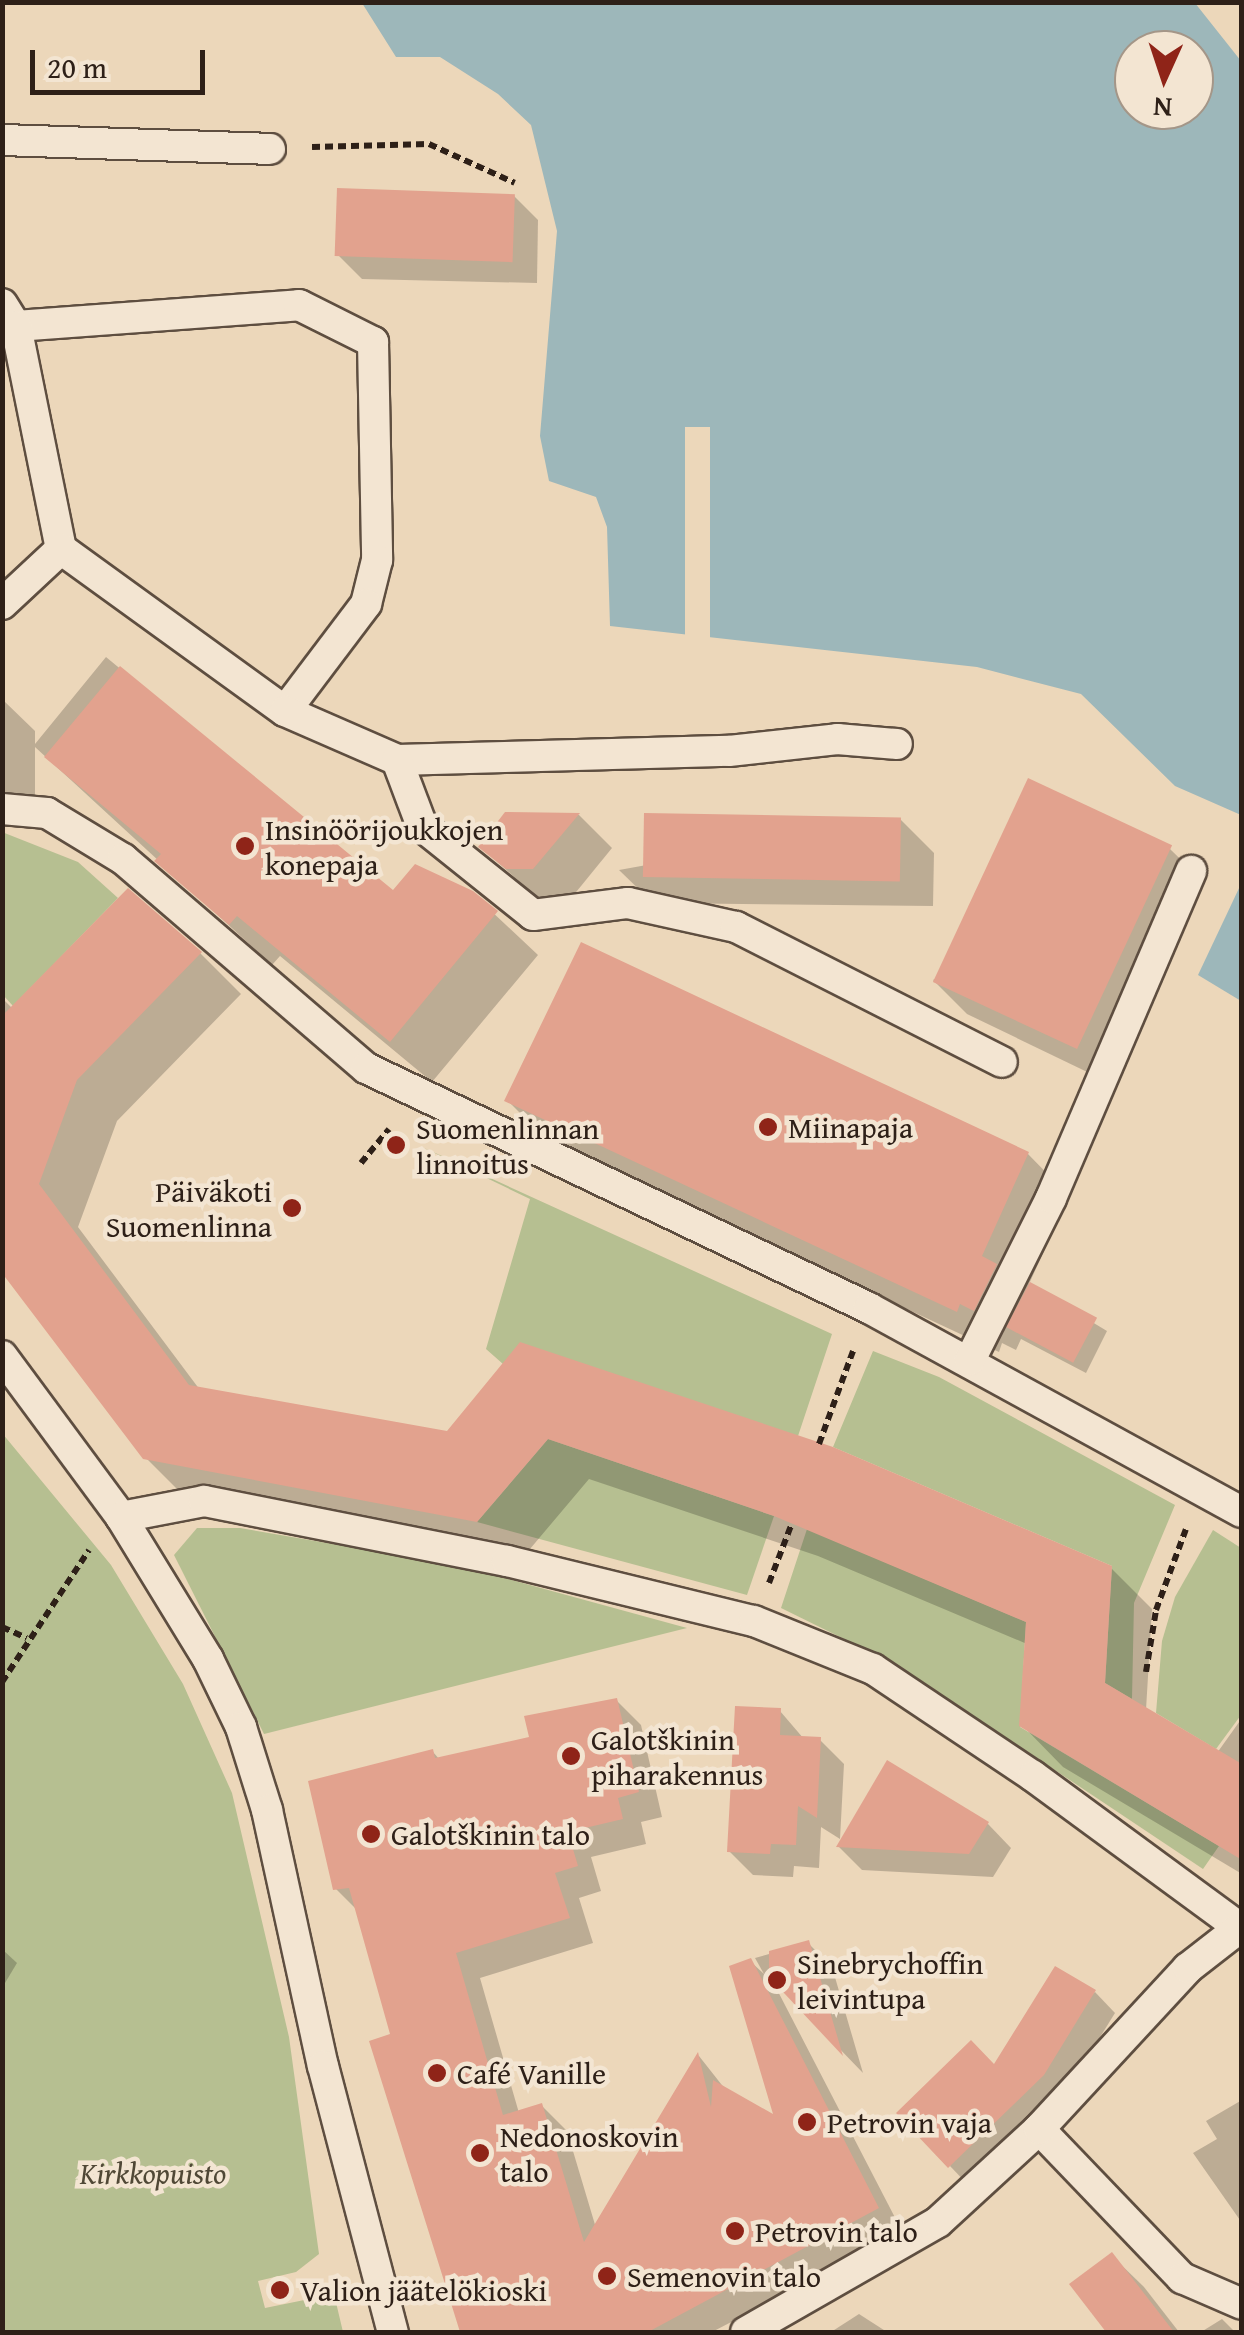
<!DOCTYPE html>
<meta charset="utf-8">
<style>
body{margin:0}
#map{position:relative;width:1244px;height:2335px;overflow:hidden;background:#ecd7ba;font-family:"Gentium Book Plus",serif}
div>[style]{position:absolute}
.green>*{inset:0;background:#b6bf91}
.water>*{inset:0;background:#9db7ba}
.pier>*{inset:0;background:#ecd7ba;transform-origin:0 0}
.shadow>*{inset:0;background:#0003}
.building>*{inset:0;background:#e2a28e;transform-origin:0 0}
.path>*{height:6px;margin-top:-3px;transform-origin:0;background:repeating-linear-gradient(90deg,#2e2018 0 8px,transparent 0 13px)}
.roads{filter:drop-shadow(2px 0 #5e4e40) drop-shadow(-2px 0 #5e4e40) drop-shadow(0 2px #5e4e40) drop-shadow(0 -2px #5e4e40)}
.service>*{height:30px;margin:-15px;padding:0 15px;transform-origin:15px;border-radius:15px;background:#f3e5d2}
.dots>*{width:28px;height:28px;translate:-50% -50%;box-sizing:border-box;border:5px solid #f3e5d2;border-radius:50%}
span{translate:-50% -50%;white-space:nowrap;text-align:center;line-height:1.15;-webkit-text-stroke:9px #f3e5d2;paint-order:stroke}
.poi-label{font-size:30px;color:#2e2018}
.left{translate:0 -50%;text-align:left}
.right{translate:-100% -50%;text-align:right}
.park-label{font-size:30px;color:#504836;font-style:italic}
.frame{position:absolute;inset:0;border:5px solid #2e2018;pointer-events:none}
.north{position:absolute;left:1114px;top:30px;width:100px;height:100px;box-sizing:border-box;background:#f3e5d2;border:2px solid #a49688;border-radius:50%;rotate:183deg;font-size:28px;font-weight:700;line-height:40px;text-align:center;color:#2e2018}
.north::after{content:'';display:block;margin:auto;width:35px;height:45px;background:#8f2418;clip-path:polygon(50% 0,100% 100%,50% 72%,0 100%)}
.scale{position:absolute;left:30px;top:50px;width:175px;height:45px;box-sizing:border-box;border:5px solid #2e2018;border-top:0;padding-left:12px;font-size:30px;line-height:35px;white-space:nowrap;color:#2e2018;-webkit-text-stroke:8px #f3e5d2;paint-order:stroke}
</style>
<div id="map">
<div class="green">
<div style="clip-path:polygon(2px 832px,78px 862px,118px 898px,13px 1006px,3px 995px)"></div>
<div style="clip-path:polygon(420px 1146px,832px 1334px,798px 1436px,503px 1364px,486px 1349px,530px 1199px)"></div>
<div style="clip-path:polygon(873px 1351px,939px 1377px,1175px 1505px,1134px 1603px,1132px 1699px,1105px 1683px,1112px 1566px,833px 1447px)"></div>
<div style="clip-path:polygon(2px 1433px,111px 1565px,183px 1684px,232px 1793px,289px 2037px,319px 2254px,296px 2272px,258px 2281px,265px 2308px,334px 2294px,343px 2332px,3px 2332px)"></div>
<div style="clip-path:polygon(548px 1439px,774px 1516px,747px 1595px,477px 1522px)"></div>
<div style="clip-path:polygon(197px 1528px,240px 1528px,461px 1566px,687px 1628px,264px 1734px,174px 1555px)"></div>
<div style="clip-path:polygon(807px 1529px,1026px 1622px,1020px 1727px,1219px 1846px,1203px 1869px,899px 1666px,781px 1608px)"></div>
<div style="clip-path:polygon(1213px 1530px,1241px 1548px,1241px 1715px,1216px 1749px,1156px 1713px,1162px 1641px,1175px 1597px)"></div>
</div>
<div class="water">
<div style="clip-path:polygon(evenodd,362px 3px,1195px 3px,1241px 61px,1241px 815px,1175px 786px,1081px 694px,977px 667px,610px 626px,607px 527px,596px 497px,549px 481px,540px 436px,557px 231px,531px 125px,498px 94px,440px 57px,396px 57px,362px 3px,1134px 50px,1194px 50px,1194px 110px,1134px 110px,1134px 50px)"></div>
<div style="clip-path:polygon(1241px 884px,1242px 1001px,1241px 1001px,1198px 975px)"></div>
</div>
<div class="pier">
<div style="left:685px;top:427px;width:25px;height:211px"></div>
</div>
<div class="shadow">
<div style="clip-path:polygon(514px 196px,538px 220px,537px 283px,362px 279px,338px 255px)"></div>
<div style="clip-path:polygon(106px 657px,393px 894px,472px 893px,538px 955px,432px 1082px,280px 956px,272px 965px,35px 747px,35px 795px,2px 795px,2px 699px,35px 731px,35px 744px)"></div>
<div style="clip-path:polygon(506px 814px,579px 815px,612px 848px,568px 902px,542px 902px,481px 847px)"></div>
<div style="clip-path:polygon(900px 819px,934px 853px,933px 906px,653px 903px,619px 870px)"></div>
<div style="clip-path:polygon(1170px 849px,1204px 882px,1108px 1082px,967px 1014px,933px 980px)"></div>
<div style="clip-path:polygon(200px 953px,241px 994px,117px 1121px,78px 1227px,200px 1390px,448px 1434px,521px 1345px,1111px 1568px,1152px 1609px,1146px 1710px,1217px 1753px,1242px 1718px,1242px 1874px,1063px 1767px,1022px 1725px,1027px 1644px,818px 1556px,589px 1479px,519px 1562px,187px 1499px,145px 1457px,2px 1269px,2px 998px,13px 1009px)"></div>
<div style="clip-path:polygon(507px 1100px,1028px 1154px,1069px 1196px,1029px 1284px,1107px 1331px,1086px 1373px,1021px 1339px,1016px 1350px,1002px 1343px,999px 1352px,549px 1142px)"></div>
<div style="clip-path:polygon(616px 1700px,641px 1725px,662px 1817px,641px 1822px,646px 1844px,591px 1857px,601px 1891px,579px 1898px,593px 1943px,480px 1978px,519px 2113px,542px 2106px,567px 2131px,596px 2228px,699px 2056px,725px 2089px,777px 2119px,750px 1961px,764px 1974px,755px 1958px,808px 1943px,832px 1967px,863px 2073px,771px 1978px,903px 2233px,712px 2332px,462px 2332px,372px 2042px,393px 2036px,357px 1910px,336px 1889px,433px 1752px,440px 1760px,532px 1739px)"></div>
<div style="clip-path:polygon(780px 1711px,804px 1739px,820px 1740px,844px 1764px,840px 1839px,821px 1827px,819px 1868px,794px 1866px,793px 1877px,753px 1875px,729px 1851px)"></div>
<div style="clip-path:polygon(988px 1824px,1011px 1848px,993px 1877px,862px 1870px,839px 1847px)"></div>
<div style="clip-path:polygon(2px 1949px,17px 1963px,2px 1988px)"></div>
<div style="clip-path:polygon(1095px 1992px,1115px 2013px,1064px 2095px,970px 2187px,950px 2166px,995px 2067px)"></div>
<div style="clip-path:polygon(1242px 2100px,1242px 2223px,1193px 2153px,1217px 2139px,1206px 2121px)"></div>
<div style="clip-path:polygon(1111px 2255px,1144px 2287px,1179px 2332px,1110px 2332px,1072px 2285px)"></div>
<div style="clip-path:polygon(859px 2314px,887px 2332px,831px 2332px)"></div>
<div style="clip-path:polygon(1222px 2319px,1235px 2332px,1201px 2332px)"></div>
</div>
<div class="building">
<div style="left:337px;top:188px;width:178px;height:68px;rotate:2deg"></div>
<div style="clip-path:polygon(120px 666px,393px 890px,415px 864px,473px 891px,498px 911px,390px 1042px,237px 916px,229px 925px,154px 861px,161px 854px,44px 757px)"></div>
<div style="left:1028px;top:778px;width:159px;height:225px;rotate:25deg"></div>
<div style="clip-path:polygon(505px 812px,580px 813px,533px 869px,506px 869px,478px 847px)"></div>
<div style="left:644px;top:813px;width:257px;height:64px;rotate:1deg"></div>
<div style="clip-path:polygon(128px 888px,202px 952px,77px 1080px,39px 1184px,189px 1385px,447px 1431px,520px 1342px,833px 1447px,1112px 1566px,1105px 1683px,1242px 1764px,1242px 1860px,1019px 1726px,1026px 1622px,774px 1516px,548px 1439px,477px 1522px,143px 1459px,2px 1273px,2px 1016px)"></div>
<div style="clip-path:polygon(581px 942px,1029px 1152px,982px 1256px,997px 1264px,974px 1311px,960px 1304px,957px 1312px,504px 1101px)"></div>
<div style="left:1030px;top:1282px;width:76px;height:51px;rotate:28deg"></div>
<div style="clip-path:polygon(617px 1698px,639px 1792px,618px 1798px,623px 1819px,568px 1832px,578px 1866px,555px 1873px,570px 1918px,456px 1953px,503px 2115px,542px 2103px,584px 2242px,698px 2052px,711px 2107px,713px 2080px,773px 2114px,729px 1966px,751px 1958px,879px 2208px,648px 2332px,460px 2332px,369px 2041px,390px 2034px,349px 1888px,333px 1890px,308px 1781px,433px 1749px,435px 1758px,529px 1737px,524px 1716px)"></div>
<div style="clip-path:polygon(735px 1706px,781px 1708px,780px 1735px,821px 1737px,817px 1818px,798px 1806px,796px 1845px,771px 1844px,770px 1854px,727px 1852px)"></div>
<div style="clip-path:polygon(887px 1760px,989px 1822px,969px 1854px,836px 1847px)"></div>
<div style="clip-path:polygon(809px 1940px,843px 2056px,769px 1977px,769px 1951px)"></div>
<div style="clip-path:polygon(1055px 1966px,1096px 1990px,1044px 2075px,948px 2168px,896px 2113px,971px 2040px,994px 2064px)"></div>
<div style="clip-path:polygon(1112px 2252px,1174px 2332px,1106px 2332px,1069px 2284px)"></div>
</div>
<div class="path">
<div style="left:312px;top:147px;width:117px;rotate:-1.5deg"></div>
<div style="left:429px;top:144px;width:94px;rotate:24.4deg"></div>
<div style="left:361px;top:1163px;width:44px;rotate:-50.5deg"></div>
<div style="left:819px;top:1444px;width:99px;rotate:-69.9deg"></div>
<div style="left:769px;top:1583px;width:64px;rotate:-69deg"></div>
<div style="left:2px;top:1627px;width:27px;rotate:24deg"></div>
<div style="left:1146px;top:1672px;width:63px;rotate:-80.8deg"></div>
<div style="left:1156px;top:1610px;width:86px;rotate:-69.7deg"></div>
<div style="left:2px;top:1682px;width:158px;rotate:-56.6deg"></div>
</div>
<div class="roads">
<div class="service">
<div style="left:2px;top:140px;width:268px;rotate:1.9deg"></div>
<div style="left:2px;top:304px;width:26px;rotate:58deg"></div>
<div style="left:16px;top:326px;width:284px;rotate:-4.2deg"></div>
<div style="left:299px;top:305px;width:83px;rotate:26.6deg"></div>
<div style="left:373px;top:342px;width:218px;rotate:88.9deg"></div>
<div style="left:377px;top:560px;width:45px;rotate:104deg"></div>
<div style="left:366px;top:604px;width:134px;rotate:127.1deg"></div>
<div style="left:16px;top:326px;width:227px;rotate:78.6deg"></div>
<div style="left:61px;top:549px;width:276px;rotate:35.9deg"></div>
<div style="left:285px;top:711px;width:122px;rotate:23.6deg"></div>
<div style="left:397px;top:760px;width:332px;rotate:-1.6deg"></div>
<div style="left:729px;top:751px;width:109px;rotate:-6.3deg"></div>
<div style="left:837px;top:739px;width:60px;rotate:4.8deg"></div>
<div style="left:2px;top:604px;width:81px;rotate:-43deg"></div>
<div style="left:397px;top:760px;width:71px;rotate:69.3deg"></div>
<div style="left:422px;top:826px;width:142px;rotate:38.7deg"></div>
<div style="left:533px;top:915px;width:96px;rotate:-7.2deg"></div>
<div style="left:628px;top:903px;width:111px;rotate:12.5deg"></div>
<div style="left:736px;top:927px;width:298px;rotate:26.9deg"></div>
<div style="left:2px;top:809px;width:45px;rotate:5.1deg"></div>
<div style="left:47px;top:813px;width:89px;rotate:31.2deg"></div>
<div style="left:123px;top:859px;width:321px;rotate:40.7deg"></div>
<div style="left:366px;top:1068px;width:557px;rotate:25.51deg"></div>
<div style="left:869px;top:1308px;width:425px;rotate:28.7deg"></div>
<div style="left:2px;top:1356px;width:200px;rotate:53.5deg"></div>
<div style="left:121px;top:1517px;width:167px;rotate:58.5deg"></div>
<div style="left:208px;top:1659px;width:76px;rotate:64.1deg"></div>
<div style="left:241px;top:1727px;width:87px;rotate:72.6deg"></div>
<div style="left:267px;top:1810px;width:262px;rotate:77.7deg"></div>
<div style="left:323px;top:2066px;width:275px;rotate:75.3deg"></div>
<div style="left:970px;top:1360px;width:181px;rotate:-63.4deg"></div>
<div style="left:1051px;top:1198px;width:356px;rotate:-66.8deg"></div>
<div style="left:121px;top:1517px;width:85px;rotate:-10.9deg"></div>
<div style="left:204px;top:1501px;width:309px;rotate:11.2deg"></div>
<div style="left:507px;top:1561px;width:254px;rotate:13.7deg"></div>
<div style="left:754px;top:1621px;width:128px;rotate:22deg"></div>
<div style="left:873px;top:1669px;width:192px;rotate:33.8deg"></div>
<div style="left:1033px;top:1776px;width:253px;rotate:36.3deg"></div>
<div style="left:1039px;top:2129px;width:207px;rotate:46.2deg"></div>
<div style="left:1182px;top:2278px;width:65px;rotate:23.4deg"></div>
<div style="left:746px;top:2332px;width:221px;rotate:-29.8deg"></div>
<div style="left:938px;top:2222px;width:137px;rotate:-42.6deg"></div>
<div style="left:1039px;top:2129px;width:219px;rotate:-47.2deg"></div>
<div style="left:1188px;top:1968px;width:68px;rotate:-37.9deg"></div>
</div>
</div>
<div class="dots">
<div style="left:245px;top:846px;background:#8f2418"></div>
<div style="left:768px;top:1127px;background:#8f2418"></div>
<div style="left:396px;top:1145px;background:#8f2418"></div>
<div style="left:292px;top:1208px;background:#8f2418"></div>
<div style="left:571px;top:1756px;background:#8f2418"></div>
<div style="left:371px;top:1834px;background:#8f2418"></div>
<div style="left:777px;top:1980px;background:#8f2418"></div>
<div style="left:437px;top:2073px;background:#8f2418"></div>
<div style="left:807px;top:2122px;background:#8f2418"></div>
<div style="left:480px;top:2153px;background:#8f2418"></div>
<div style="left:735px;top:2231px;background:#8f2418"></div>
<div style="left:607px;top:2276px;background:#8f2418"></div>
<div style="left:280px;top:2290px;background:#8f2418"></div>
</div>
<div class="poi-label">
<span class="left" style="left:265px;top:846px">Insinöörijoukkojen<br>konepaja</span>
<span class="left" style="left:788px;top:1127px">Miinapaja</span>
<span class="left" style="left:416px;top:1145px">Suomenlinnan<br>linnoitus</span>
<span class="right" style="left:272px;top:1208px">Päiväkoti<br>Suomenlinna</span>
<span class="left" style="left:591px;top:1756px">Galotškinin<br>piharakennus</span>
<span class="left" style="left:391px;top:1834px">Galotškinin talo</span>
<span class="left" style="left:797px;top:1980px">Sinebrychoffin<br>leivintupa</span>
<span class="left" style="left:457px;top:2073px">Café Vanille</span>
<span class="left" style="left:827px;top:2122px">Petrovin vaja</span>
<span class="left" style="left:500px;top:2153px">Nedonoskovin<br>talo</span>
<span class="left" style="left:755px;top:2231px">Petrovin talo</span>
<span class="left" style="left:627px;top:2276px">Semenovin talo</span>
<span class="left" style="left:300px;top:2290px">Valion jäätelökioski</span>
</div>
<div class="park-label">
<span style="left:153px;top:2173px">Kirkkopuisto</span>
</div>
<div class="frame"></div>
<div class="north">N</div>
<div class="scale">20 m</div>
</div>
